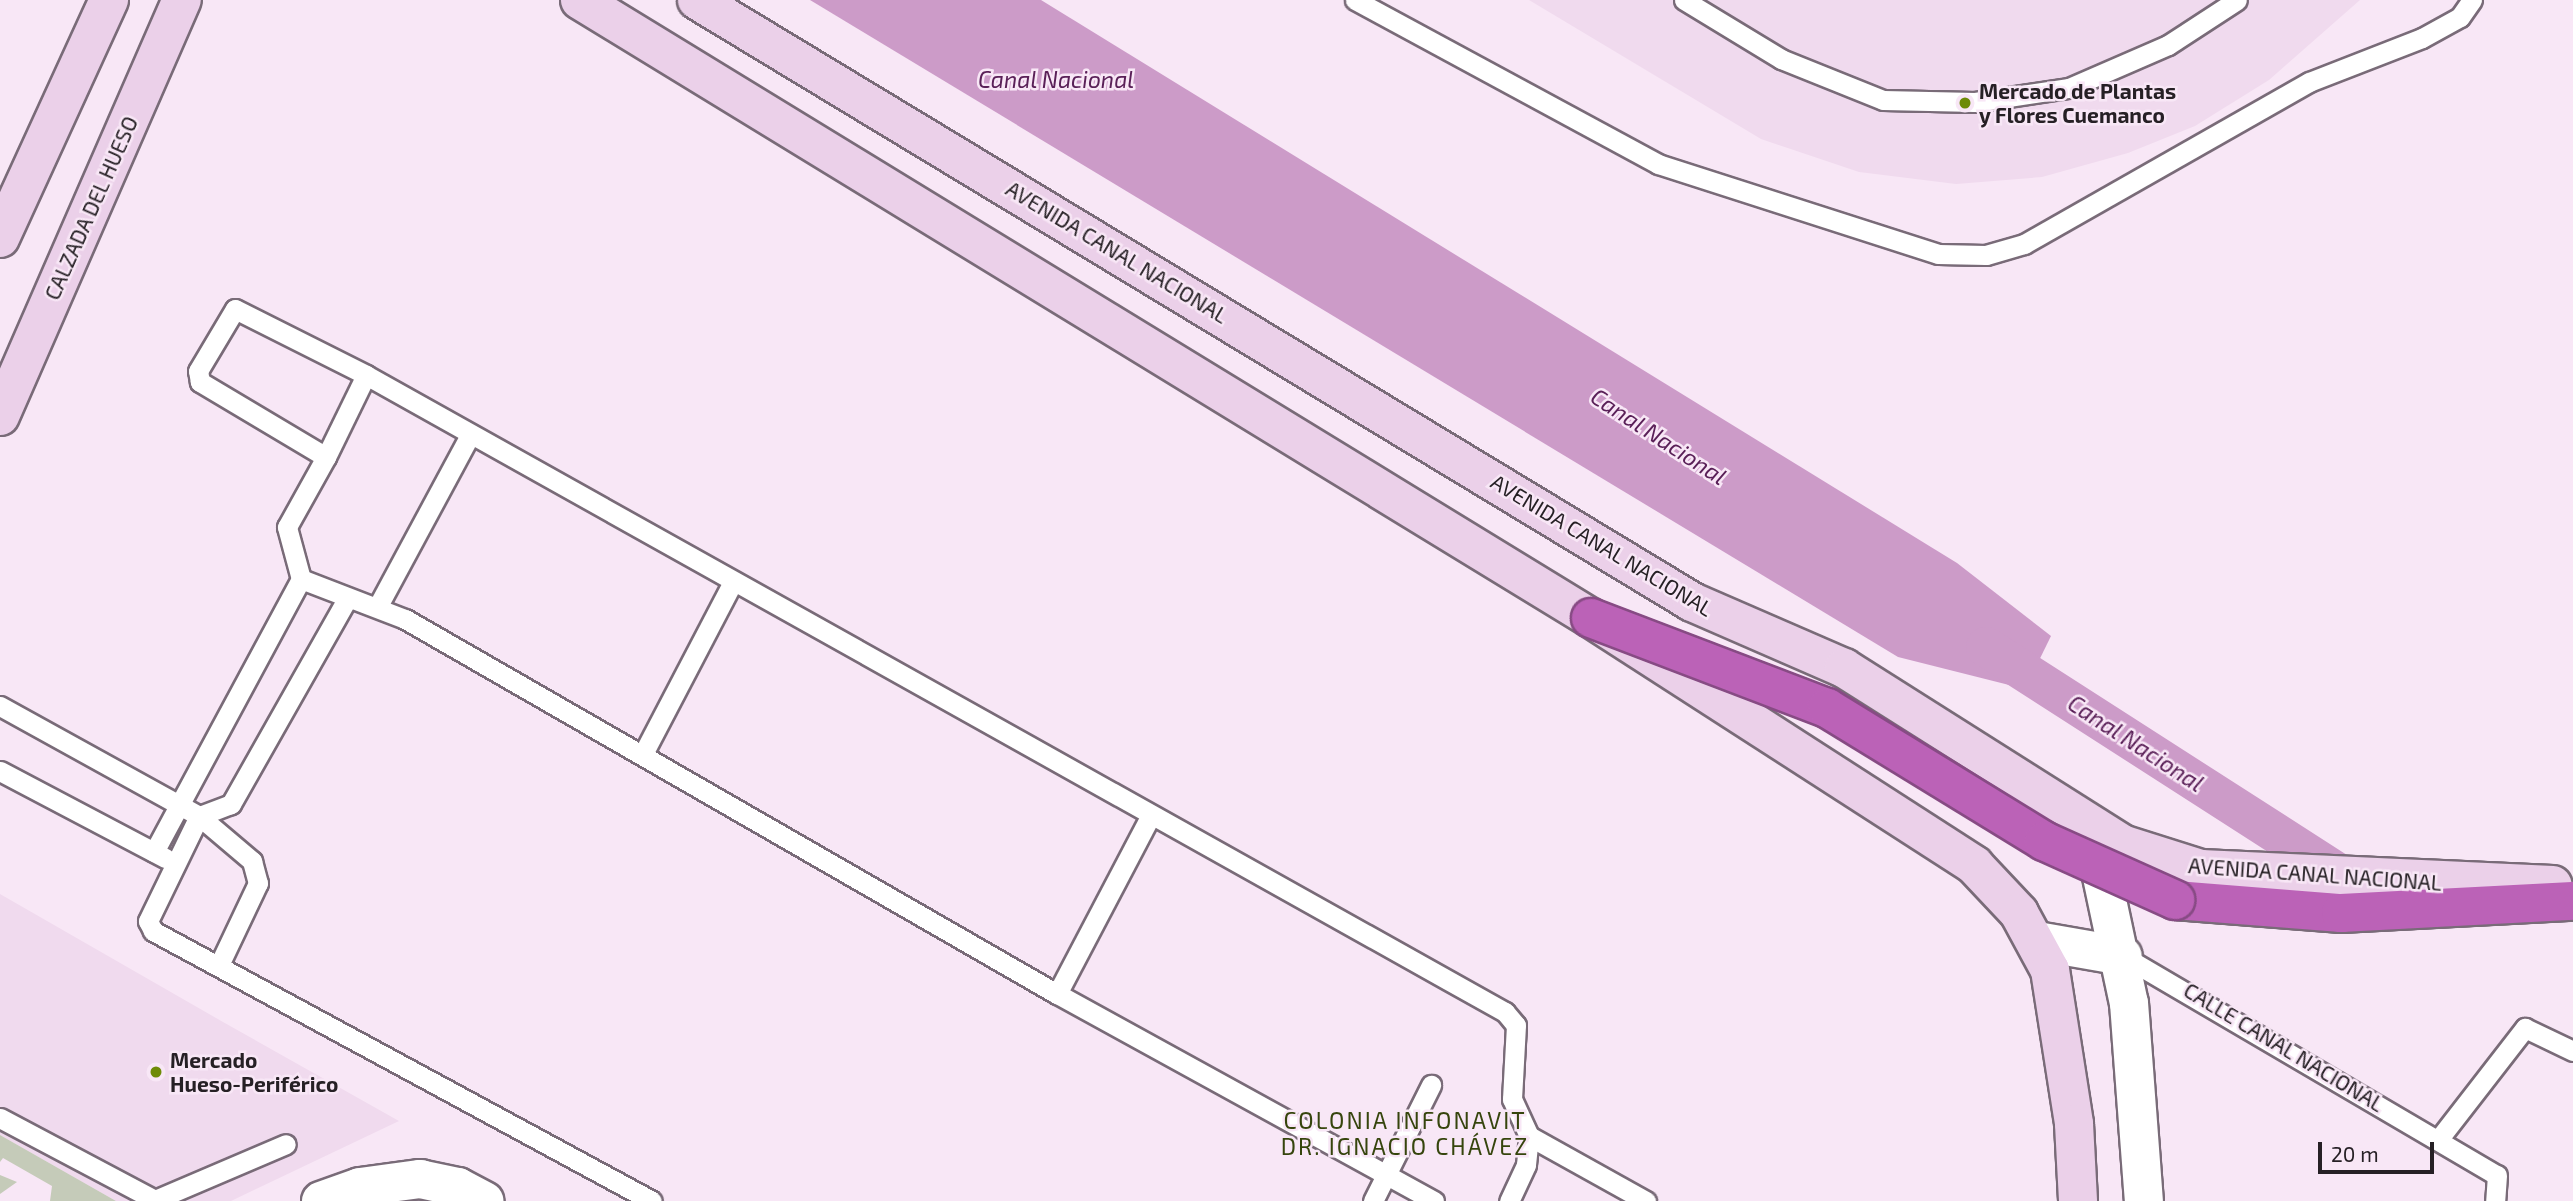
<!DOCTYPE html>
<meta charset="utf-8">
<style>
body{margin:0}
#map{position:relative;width:2573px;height:1201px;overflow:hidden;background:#f8e7f6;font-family:"Exo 2",sans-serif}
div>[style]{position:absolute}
.built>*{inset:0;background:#f0daee}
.water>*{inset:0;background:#cc9bc8}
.canal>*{height:40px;margin:-20px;padding:0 20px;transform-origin:20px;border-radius:20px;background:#cc9bc8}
.building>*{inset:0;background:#c5cbb9}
.roads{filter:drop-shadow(2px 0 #796b78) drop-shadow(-2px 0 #796b78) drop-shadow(0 2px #796b78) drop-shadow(0 -2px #796b78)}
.service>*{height:19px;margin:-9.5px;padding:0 9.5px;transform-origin:9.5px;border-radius:9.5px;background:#fff}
.minor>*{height:38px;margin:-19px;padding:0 19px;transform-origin:19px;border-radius:19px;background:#fff}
.secondary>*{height:38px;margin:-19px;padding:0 19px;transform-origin:19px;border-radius:19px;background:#ebd0e9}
.motorway>*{height:38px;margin:-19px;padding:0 19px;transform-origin:19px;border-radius:19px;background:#bb62b7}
.bridges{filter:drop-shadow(2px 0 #874b84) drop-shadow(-2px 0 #874b84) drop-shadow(0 2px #874b84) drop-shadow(0 -2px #874b84)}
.motorway-bridge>*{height:38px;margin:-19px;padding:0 19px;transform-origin:19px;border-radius:19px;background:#bb62b7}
.dots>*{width:19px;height:19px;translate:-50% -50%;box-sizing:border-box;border:4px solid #f8e7f6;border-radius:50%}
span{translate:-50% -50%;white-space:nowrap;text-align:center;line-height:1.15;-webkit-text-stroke:5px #f8e7f6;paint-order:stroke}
.poi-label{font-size:21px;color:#262025;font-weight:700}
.left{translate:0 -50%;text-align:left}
.street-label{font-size:21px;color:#262025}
.water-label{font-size:23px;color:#5a2058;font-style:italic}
.neighbourhood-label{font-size:23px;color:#36450d;letter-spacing:2px}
.scale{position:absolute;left:2318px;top:1142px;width:116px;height:32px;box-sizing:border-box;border:4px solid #262025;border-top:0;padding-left:9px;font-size:21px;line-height:24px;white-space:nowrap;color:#262025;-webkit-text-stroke:5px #f8e7f6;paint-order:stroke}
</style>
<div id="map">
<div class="built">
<div style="clip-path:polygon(1529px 0,2360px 0,2269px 80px,2195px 126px,2128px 153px,2042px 177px,1956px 184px,1859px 172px,1761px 139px)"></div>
<div style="clip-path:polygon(0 894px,223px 1022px,399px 1121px,231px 1201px,116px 1201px,0 1135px)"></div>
</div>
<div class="water">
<div style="clip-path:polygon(810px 0,1041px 0,1957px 563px,2051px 636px,2025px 689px,1898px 657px)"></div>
</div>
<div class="canal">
<div style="left:1986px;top:647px;width:418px;rotate:32.7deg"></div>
</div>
<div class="building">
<div style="clip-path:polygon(0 1135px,116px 1201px,50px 1201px,52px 1186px,3px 1158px,0 1162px)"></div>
<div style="clip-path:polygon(0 1175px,17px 1182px,0 1194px)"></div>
</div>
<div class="roads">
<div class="service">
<div style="left:1355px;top:0;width:345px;rotate:28.4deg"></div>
<div style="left:1658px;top:164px;width:294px;rotate:17.8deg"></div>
<div style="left:1938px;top:254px;width:48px;rotate:1.2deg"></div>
<div style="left:1986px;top:255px;width:40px;rotate:-16deg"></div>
<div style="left:2024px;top:244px;width:328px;rotate:-29.6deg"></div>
<div style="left:2309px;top:82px;width:121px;rotate:-21.3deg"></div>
<div style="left:2422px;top:38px;width:43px;rotate:-28.9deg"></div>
<div style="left:2460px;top:17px;width:21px;rotate:-55deg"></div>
<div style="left:1684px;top:0;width:114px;rotate:31.3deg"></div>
<div style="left:1781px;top:59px;width:110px;rotate:21.9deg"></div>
<div style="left:1883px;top:100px;width:92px;rotate:1.2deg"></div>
<div style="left:1975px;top:102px;width:95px;rotate:-8.5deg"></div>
<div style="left:2069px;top:88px;width:108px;rotate:-23.5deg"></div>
<div style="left:2168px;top:45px;width:82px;rotate:-33.1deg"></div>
<div style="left:326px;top:457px;width:91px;rotate:-64deg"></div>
<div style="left:347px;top:599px;width:236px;rotate:119.5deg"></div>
<div style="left:231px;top:804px;width:34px;rotate:159deg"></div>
<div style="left:199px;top:816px;width:117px;rotate:115.9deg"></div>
<div style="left:148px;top:921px;width:11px;rotate:63deg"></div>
<div style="left:153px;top:931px;width:567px;rotate:28.42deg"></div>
<div style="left:378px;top:606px;width:192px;rotate:-61.7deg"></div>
<div style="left:0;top:706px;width:227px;rotate:28.9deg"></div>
<div style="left:199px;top:816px;width:70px;rotate:40.3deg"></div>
<div style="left:252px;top:861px;width:23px;rotate:75deg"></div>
<div style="left:258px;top:883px;width:91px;rotate:115.4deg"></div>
<div style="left:643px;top:754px;width:194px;rotate:-62.4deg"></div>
<div style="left:0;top:771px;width:187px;rotate:27.8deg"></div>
<div style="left:154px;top:852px;width:310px;rotate:-61.7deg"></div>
<div style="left:2123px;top:956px;width:433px;rotate:30.4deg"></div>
<div style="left:2497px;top:1175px;width:26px;rotate:94deg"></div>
<div style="left:1057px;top:994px;width:200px;rotate:-62.3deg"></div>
<div style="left:0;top:1118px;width:175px;rotate:27.9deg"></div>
<div style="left:155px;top:1200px;width:142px;rotate:-23.1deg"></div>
<div style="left:1529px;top:1136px;width:134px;rotate:29.1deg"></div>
<div style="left:2438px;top:1140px;width:142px;rotate:-52.2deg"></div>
<div style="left:2525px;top:1028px;width:53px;rotate:25.6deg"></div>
<div style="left:1373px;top:1201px;width:130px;rotate:-63.4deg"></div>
<div style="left:1434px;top:1201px;width:430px;rotate:-151.2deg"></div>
<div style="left:1057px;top:994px;width:752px;rotate:-150.09deg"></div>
<div style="left:405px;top:619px;width:111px;rotate:-159deg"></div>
<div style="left:301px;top:579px;width:54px;rotate:-105.1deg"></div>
<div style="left:287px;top:527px;width:80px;rotate:-60.9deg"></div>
<div style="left:326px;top:457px;width:147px;rotate:-149.2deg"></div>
<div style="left:200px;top:382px;width:11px;rotate:-100deg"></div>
<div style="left:198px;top:371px;width:72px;rotate:-59.2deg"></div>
<div style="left:235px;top:309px;width:147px;rotate:26.7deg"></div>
<div style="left:366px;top:375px;width:1305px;rotate:29.22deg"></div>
<div style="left:1505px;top:1012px;width:17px;rotate:50deg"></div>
<div style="left:1516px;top:1025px;width:74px;rotate:93.1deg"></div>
<div style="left:1512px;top:1099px;width:41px;rotate:65.3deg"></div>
<div style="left:1529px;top:1136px;width:29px;rotate:96deg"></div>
<div style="left:1526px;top:1165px;width:40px;rotate:115deg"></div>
</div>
<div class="minor">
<div style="left:2094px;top:839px;width:168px;rotate:78deg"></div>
<div style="left:2129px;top:1003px;width:199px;rotate:85.7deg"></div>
<div style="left:2037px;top:941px;width:87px;rotate:9.9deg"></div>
<div style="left:321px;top:1201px;width:41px;rotate:-19.7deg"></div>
<div style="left:360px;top:1187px;width:61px;rotate:-7.6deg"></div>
<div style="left:420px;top:1179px;width:39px;rotate:12deg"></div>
<div style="left:458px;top:1187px;width:30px;rotate:28deg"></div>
</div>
<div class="secondary">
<div style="left:580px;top:0;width:1185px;rotate:31.44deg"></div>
<div style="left:1591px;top:618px;width:456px;rotate:32.8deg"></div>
<div style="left:1974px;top:865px;width:66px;rotate:46.8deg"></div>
<div style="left:2019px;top:913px;width:65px;rotate:61.5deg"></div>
<div style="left:2050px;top:970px;width:156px;rotate:81.1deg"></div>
<div style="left:2074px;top:1124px;width:77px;rotate:87deg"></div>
<div style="left:697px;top:0;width:1163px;rotate:31.17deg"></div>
<div style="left:1692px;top:602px;width:166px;rotate:23.5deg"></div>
<div style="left:1844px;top:668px;width:329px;rotate:32.3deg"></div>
<div style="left:2122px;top:844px;width:83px;rotate:17.6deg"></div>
<div style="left:2201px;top:869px;width:352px;rotate:2.6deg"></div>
<div style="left:0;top:238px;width:262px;rotate:-65.4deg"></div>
<div style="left:0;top:416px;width:454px;rotate:-66.4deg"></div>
</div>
<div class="motorway">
<div style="left:2175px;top:900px;width:167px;rotate:4.5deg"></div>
<div style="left:2341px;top:913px;width:232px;rotate:-3deg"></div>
</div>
</div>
<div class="bridges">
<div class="motorway-bridge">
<div style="left:1591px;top:618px;width:253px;rotate:20.9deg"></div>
<div style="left:1827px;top:708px;width:255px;rotate:31.5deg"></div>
<div style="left:2044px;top:841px;width:144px;rotate:24.2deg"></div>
</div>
</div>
<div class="dots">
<div style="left:1965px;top:103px;background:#6e8b07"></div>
<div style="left:156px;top:1072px;background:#6e8b07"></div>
</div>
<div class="poi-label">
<span class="left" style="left:1979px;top:103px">Mercado de Plantas<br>y Flores Cuemanco</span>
<span class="left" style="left:170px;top:1072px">Mercado<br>Hueso-Periférico</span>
</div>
<div class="street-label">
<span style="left:91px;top:208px;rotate:-66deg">CALZADA DEL HUESO</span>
<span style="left:1117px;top:252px;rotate:31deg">AVENIDA CANAL NACIONAL</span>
<span style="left:1602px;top:545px;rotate:31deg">AVENIDA CANAL NACIONAL</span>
<span style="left:2315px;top:874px;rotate:4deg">AVENIDA CANAL NACIONAL</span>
<span style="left:2284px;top:1047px;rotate:31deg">CALLE CANAL NACIONAL</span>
</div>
<div class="water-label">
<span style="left:1056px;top:79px">Canal Nacional</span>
<span style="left:1659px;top:436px;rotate:33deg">Canal Nacional</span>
<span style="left:2136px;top:743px;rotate:33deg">Canal Nacional</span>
</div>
<div class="neighbourhood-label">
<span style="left:1405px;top:1133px">COLONIA INFONAVIT<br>DR. IGNACIO CHÁVEZ</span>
</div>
<div class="scale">20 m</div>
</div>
